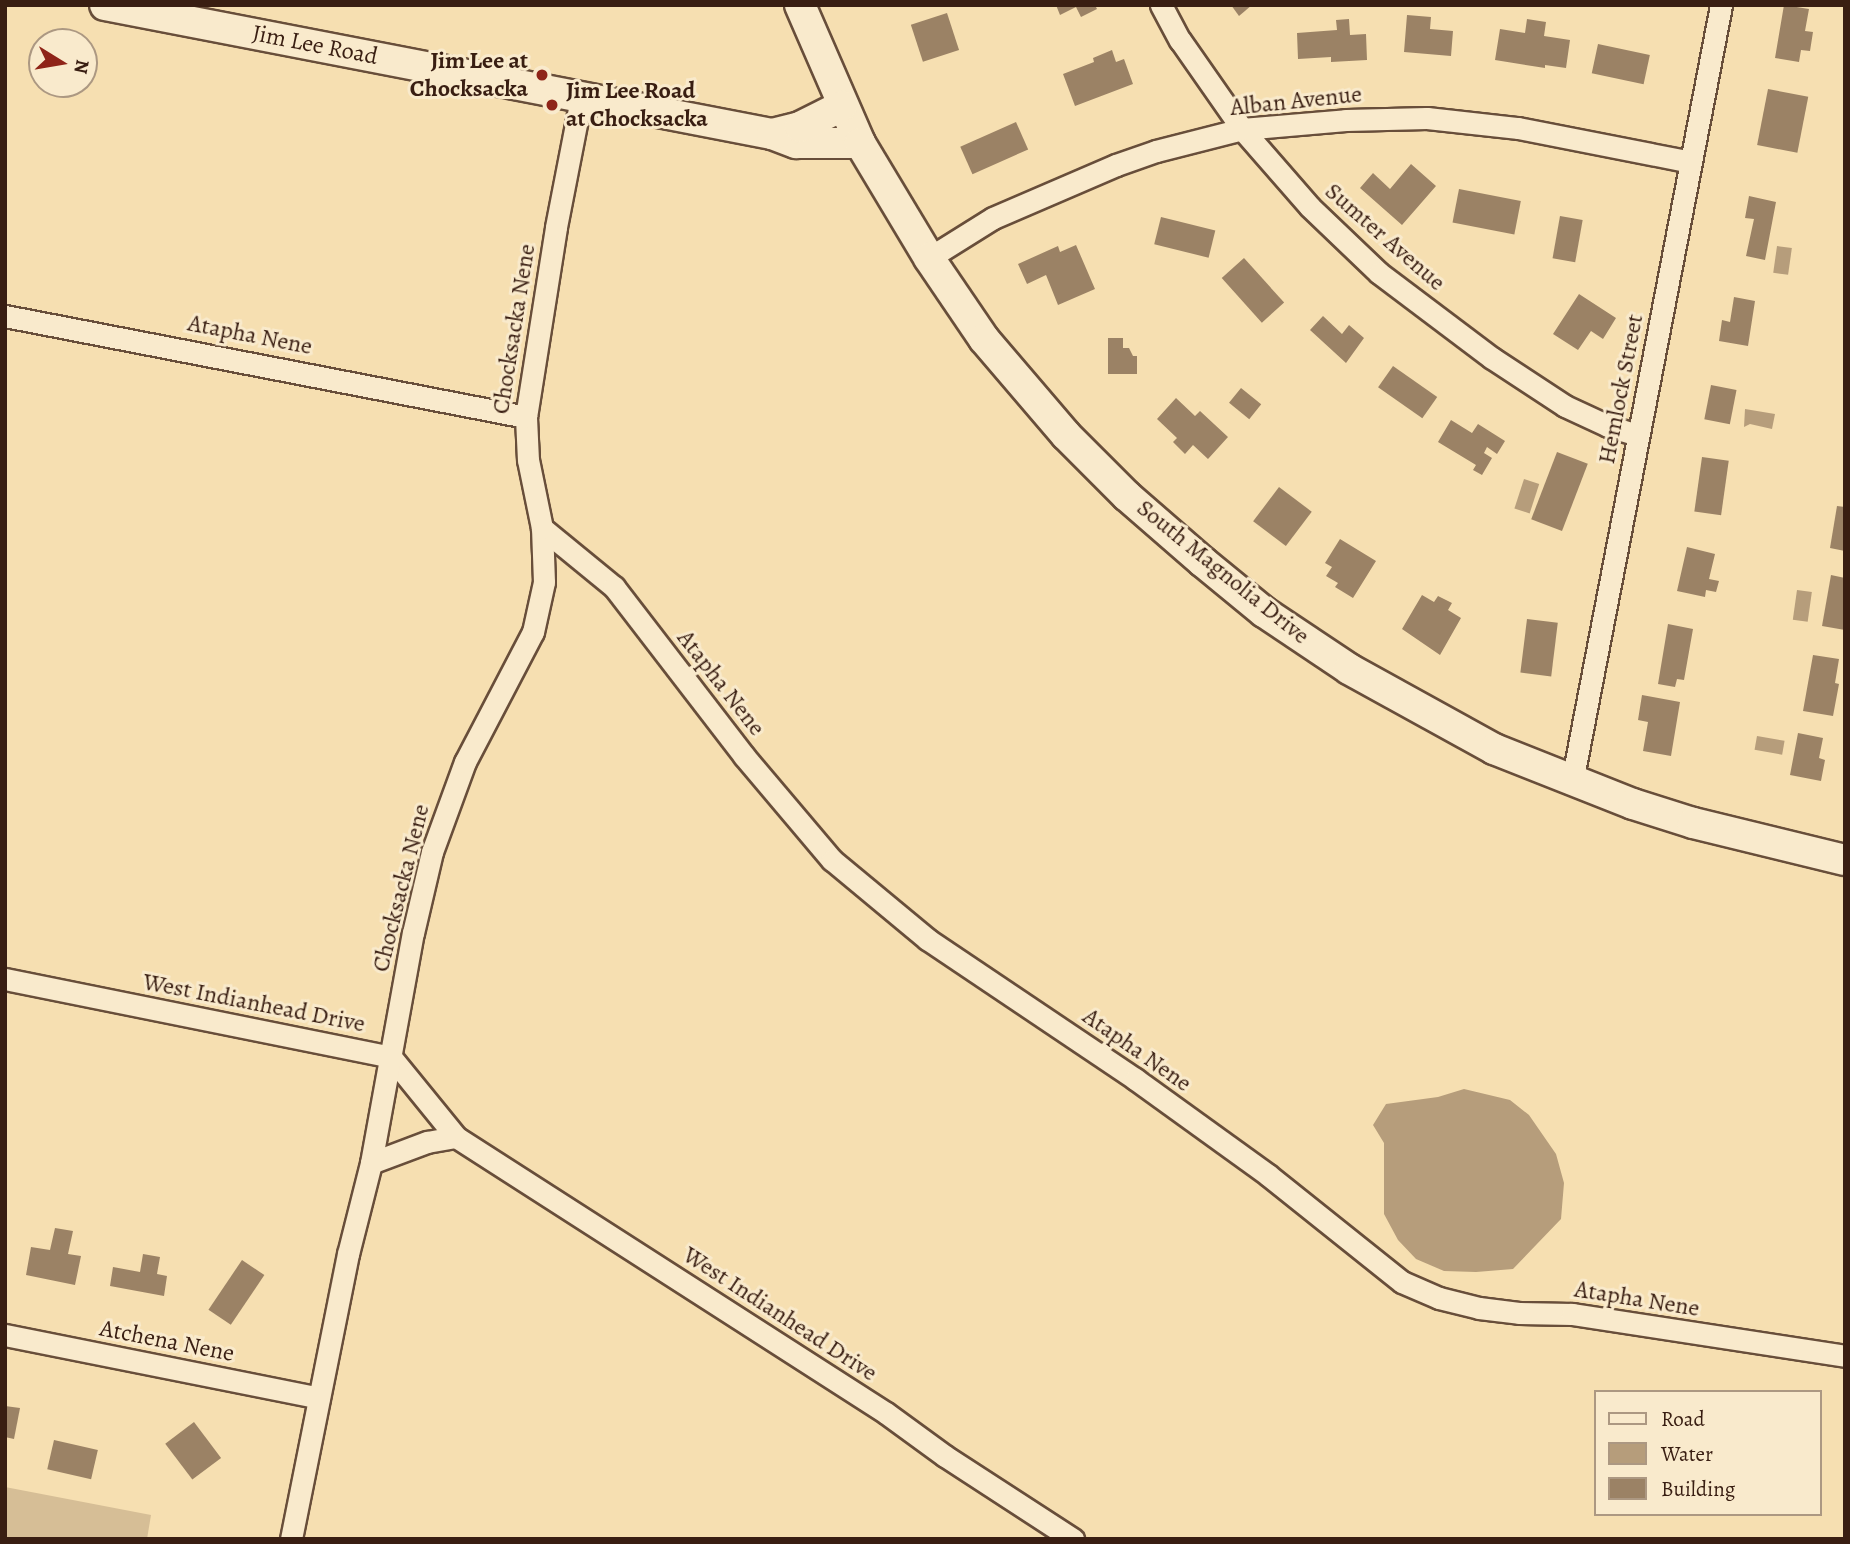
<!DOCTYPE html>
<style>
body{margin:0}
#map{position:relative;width:1850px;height:1544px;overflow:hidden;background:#f6dfb1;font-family:Alegreya,serif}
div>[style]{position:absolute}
.green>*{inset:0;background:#d6be96}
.water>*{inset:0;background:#b69d7b;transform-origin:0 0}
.building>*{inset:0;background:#9b8265;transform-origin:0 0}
.roads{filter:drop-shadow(2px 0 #684e3a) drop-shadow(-2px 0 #684e3a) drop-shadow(0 2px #684e3a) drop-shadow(0 -2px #684e3a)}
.street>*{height:21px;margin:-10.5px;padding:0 10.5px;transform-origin:10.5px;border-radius:10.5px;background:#f9eacc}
.secondary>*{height:30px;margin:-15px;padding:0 15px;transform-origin:15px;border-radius:15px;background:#f9eacc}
.dots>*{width:19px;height:19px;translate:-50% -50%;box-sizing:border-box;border:4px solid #f9eacc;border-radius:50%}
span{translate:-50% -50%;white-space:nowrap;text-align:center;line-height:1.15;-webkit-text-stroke:6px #f9eacc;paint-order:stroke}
.street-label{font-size:24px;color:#391e12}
.poi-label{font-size:24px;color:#391e12;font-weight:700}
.right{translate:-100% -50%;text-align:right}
.left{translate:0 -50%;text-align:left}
.frame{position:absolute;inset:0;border:7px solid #391e12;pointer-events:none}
.legend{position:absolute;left:1594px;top:1390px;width:228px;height:126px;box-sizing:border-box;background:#f9eacc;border:2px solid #ac9882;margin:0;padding:9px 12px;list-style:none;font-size:21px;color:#391e12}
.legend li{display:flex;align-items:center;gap:14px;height:35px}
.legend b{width:35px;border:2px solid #ac9882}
.north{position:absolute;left:28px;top:28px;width:70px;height:70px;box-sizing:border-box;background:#f9eacc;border:2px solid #ac9882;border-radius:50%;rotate:101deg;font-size:19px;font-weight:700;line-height:28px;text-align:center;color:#391e12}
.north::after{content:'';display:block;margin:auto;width:24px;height:32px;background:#8f2418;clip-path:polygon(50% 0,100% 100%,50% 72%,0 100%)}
</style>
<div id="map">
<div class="green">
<div style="clip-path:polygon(5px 1487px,151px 1515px,147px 1539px,5px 1539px)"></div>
</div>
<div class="water">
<div style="left:1777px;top:246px;width:15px;height:27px;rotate:8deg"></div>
<div style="clip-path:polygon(1745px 409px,1775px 414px,1772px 429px,1750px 424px,1744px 427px)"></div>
<div style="left:1524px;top:479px;width:16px;height:31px;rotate:18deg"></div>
<div style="left:1797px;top:590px;width:15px;height:30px;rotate:8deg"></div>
<div style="left:1757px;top:736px;width:28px;height:14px;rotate:10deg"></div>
<div style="clip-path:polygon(1464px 1089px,1510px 1100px,1529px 1115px,1556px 1154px,1564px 1183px,1561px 1219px,1513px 1269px,1476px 1272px,1444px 1271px,1416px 1259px,1398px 1240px,1384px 1214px,1384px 1143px,1373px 1125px,1386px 1104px,1438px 1097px)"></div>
</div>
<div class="building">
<div style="clip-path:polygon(1056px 5px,1095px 5px,1097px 9px,1081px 17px,1076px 7px,1060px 15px)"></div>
<div style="clip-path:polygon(1231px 5px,1252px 5px,1239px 16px)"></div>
<div style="clip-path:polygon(1784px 5px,1809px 9px,1805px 31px,1813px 32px,1810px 51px,1801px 50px,1799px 62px,1775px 58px)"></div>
<div style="left:947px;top:13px;width:39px;height:38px;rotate:72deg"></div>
<div style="clip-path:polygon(1407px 15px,1431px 17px,1430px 29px,1453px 31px,1451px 56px,1404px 52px)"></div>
<div style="clip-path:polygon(1349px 19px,1350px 35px,1366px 34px,1367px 60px,1331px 62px,1331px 57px,1298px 59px,1297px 33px,1337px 30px,1336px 20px)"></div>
<div style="clip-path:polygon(1527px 19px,1546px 22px,1544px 36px,1570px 40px,1566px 68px,1545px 65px,1545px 68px,1495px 60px,1500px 29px,1525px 33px)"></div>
<div style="left:1598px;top:44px;width:53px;height:30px;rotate:12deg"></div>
<div style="clip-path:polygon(1112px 50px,1116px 62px,1124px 59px,1133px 84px,1075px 106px,1063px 74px,1094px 62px,1093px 58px)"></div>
<div style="left:1768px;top:89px;width:41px;height:57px;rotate:11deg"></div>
<div style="left:1016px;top:122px;width:30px;height:61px;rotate:66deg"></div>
<div style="clip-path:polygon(1411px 164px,1436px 186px,1402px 225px,1360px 188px,1373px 173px,1390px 189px)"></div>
<div style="left:1459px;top:189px;width:63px;height:34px;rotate:11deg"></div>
<div style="clip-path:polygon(1749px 196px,1776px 202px,1765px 260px,1746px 256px,1754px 219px,1745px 218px)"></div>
<div style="left:1560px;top:216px;width:23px;height:43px;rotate:10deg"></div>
<div style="left:1161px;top:217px;width:56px;height:28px;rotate:14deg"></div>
<div style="clip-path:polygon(1076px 245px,1095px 289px,1058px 305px,1046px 275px,1027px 284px,1018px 264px,1058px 246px,1060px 252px)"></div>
<div style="left:1244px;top:258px;width:60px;height:30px;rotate:48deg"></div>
<div style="clip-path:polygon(1579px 294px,1616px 318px,1603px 339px,1591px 331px,1578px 350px,1553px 334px)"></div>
<div style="clip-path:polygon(1734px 297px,1755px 301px,1748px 346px,1719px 341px,1722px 320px,1730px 322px)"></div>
<div style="clip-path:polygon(1323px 316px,1342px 334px,1349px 325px,1364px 338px,1346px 363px,1310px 330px)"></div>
<div style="clip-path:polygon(1108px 338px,1123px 338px,1123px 348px,1129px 348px,1133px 356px,1137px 356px,1137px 374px,1108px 374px)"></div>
<div style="left:1393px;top:366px;width:54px;height:26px;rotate:35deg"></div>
<div style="left:1711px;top:385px;width:26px;height:35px;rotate:11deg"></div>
<div style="left:1241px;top:388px;width:26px;height:19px;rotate:39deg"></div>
<div style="clip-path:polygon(1176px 398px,1195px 416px,1200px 411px,1228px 437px,1208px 459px,1193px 445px,1185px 454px,1173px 442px,1177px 438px,1157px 419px)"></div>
<div style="clip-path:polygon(1451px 420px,1472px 433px,1478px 424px,1505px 441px,1497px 454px,1487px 447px,1484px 453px,1492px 458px,1482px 475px,1473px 470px,1476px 465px,1438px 442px)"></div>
<div style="left:1557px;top:452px;width:33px;height:72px;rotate:21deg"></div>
<div style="left:1702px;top:457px;width:27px;height:55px;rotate:8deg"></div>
<div style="left:1279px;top:487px;width:41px;height:43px;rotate:37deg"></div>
<div style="clip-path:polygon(1837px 506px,1845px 507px,1845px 551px,1830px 548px)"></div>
<div style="clip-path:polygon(1340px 539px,1376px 561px,1353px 598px,1335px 587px,1338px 583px,1326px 576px,1332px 567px,1325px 563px)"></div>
<div style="clip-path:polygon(1687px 547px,1715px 554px,1709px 579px,1719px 581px,1716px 592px,1706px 590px,1705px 597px,1677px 591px)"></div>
<div style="clip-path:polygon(1831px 575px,1845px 578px,1845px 630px,1822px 626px)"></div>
<div style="clip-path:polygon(1422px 595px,1434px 602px,1438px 596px,1452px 603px,1448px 610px,1461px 618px,1440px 655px,1402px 629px)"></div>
<div style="left:1527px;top:619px;width:31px;height:54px;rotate:7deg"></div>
<div style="clip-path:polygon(1668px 624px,1693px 629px,1684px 680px,1677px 679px,1675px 687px,1658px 684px)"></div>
<div style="clip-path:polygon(1813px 655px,1839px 659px,1835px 683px,1839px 684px,1833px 716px,1803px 711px)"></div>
<div style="clip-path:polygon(1642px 695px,1680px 702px,1671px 756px,1643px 751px,1648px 722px,1638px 720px)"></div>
<div style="clip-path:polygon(1798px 733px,1823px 738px,1819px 758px,1825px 760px,1821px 781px,1790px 775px)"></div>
<div style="clip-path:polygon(55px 1228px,73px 1231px,68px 1254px,81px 1256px,75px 1285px,26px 1275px,31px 1247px,50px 1250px)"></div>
<div style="clip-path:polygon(143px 1254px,160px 1257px,157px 1274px,167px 1276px,164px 1296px,110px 1286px,113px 1267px,140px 1272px)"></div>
<div style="left:242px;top:1260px;width:27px;height:60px;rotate:34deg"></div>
<div style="clip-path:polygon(5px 1406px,20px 1408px,14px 1439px,5px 1437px)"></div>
<div style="left:194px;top:1422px;width:45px;height:36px;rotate:53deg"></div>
<div style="left:54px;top:1440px;width:45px;height:30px;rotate:13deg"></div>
</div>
<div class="roads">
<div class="street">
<div style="left:1161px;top:5px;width:40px;rotate:62deg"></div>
<div style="left:1180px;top:40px;width:108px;rotate:55.1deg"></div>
<div style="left:1242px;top:129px;width:103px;rotate:48.9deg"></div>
<div style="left:1310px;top:207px;width:95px;rotate:43.7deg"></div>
<div style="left:1379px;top:273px;width:141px;rotate:37deg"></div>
<div style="left:1492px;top:358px;width:87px;rotate:33.3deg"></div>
<div style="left:1565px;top:406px;width:47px;rotate:24.9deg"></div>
<div style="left:1608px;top:426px;width:31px;rotate:17deg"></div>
<div style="left:929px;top:258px;width:75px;rotate:-32deg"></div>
<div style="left:993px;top:218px;width:134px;rotate:-23.3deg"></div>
<div style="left:1116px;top:165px;width:42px;rotate:-19.3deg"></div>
<div style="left:1156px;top:151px;width:89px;rotate:-14.3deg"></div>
<div style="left:1242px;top:129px;width:104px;rotate:-4.9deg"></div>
<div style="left:1346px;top:120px;width:81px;rotate:-1.4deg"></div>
<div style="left:1427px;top:118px;width:92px;rotate:6.3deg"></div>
<div style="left:1518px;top:128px;width:176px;rotate:11.1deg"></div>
<div style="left:5px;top:316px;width:531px;rotate:10.97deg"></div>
<div style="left:542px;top:528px;width:93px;rotate:39.3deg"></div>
<div style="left:614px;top:587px;width:213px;rotate:52.4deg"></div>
<div style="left:744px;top:756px;width:136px;rotate:49.8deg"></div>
<div style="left:832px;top:860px;width:124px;rotate:39.7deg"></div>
<div style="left:927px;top:939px;width:251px;rotate:33.9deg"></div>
<div style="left:1135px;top:1079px;width:164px;rotate:35.8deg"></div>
<div style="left:1268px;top:1175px;width:171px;rotate:38.6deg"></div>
<div style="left:1402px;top:1282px;width:40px;rotate:23.4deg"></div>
<div style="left:1439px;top:1298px;width:41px;rotate:14deg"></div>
<div style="left:1479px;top:1308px;width:40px;rotate:7.1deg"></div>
<div style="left:1519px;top:1313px;width:53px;rotate:1.1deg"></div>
<div style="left:1572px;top:1314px;width:276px;rotate:8.7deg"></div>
<div style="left:1572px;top:782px;width:791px;rotate:-79.14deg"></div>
<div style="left:5px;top:979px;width:394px;rotate:11.4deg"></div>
<div style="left:391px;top:1057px;width:103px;rotate:50.9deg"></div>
<div style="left:456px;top:1137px;width:511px;rotate:32.69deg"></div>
<div style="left:886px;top:1413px;width:73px;rotate:36.1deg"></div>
<div style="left:945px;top:1456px;width:153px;rotate:33deg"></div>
<div style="left:371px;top:1163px;width:60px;rotate:-20.6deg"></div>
<div style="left:427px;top:1142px;width:29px;rotate:-10deg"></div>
<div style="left:5px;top:1335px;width:320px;rotate:11.3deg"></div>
<div style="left:291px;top:1539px;width:291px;rotate:-78.7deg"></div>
<div style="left:348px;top:1254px;width:94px;rotate:-75.8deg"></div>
<div style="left:371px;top:1163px;width:234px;rotate:-79.7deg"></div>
<div style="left:413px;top:933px;width:83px;rotate:-76.8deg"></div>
<div style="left:432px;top:852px;width:96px;rotate:-69.9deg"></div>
<div style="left:465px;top:762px;width:147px;rotate:-62.4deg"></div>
<div style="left:533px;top:632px;width:51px;rotate:-77.6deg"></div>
<div style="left:544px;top:582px;width:54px;rotate:-92.1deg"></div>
<div style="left:542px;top:528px;width:69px;rotate:-101.6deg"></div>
<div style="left:528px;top:460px;width:43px;rotate:-92.7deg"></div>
<div style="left:526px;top:417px;width:192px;rotate:-81deg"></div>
<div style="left:556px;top:227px;width:131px;rotate:-79deg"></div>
</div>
<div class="secondary">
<div style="left:105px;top:5px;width:679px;rotate:10.95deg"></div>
<div style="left:772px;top:134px;width:26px;rotate:21deg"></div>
<div style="left:796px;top:143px;width:64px"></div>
<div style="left:800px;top:5px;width:150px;rotate:66.5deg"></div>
<div style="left:860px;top:143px;width:134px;rotate:59deg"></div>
<div style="left:929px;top:258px;width:98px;rotate:55.8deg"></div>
<div style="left:984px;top:339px;width:126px;rotate:49.5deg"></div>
<div style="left:1066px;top:435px;width:86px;rotate:45deg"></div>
<div style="left:1127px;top:496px;width:101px;rotate:41deg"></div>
<div style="left:1203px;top:562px;width:79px;rotate:39.3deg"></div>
<div style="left:1264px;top:612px;width:102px;rotate:33.8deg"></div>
<div style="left:1349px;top:669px;width:166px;rotate:28.9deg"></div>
<div style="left:1494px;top:749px;width:149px;rotate:21.6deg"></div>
<div style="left:1633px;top:804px;width:63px;rotate:17.6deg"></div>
<div style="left:1693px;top:823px;width:156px;rotate:13.7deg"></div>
<div style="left:772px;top:134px;width:29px;rotate:-14deg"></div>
<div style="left:800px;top:127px;width:47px;rotate:-26.6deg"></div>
</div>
</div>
<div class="dots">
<div style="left:542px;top:75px;background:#8f2418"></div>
<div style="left:552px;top:105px;background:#8f2418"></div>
</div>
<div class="street-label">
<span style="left:315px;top:45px;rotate:11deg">Jim Lee Road</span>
<span style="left:1296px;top:101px;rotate:-6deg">Alban Avenue</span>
<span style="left:1385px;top:237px;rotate:41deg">Sumter Avenue</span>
<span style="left:514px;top:329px;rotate:-81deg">Chocksacka Nene</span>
<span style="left:250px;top:335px;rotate:11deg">Atapha Nene</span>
<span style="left:1621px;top:389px;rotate:-79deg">Hemlock Street</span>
<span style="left:1223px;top:572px;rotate:39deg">South Magnolia Drive</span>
<span style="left:721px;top:683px;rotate:52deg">Atapha Nene</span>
<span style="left:401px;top:888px;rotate:-76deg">Chocksacka Nene</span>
<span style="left:254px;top:1003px;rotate:11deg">West Indianhead Drive</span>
<span style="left:1137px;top:1050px;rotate:35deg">Atapha Nene</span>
<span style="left:1637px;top:1299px;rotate:9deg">Atapha Nene</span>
<span style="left:780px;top:1314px;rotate:33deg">West Indianhead Drive</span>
<span style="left:167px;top:1341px;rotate:11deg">Atchena Nene</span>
</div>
<div class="poi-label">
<span class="right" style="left:528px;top:75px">Jim Lee at<br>Chocksacka</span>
<span class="left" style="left:566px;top:105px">Jim Lee Road<br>at Chocksacka</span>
</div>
<div class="frame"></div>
<ul class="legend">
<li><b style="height:9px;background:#f9eacc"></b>Road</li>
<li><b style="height:19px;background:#b69d7b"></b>Water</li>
<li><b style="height:19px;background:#9b8265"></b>Building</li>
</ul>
<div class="north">N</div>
</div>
